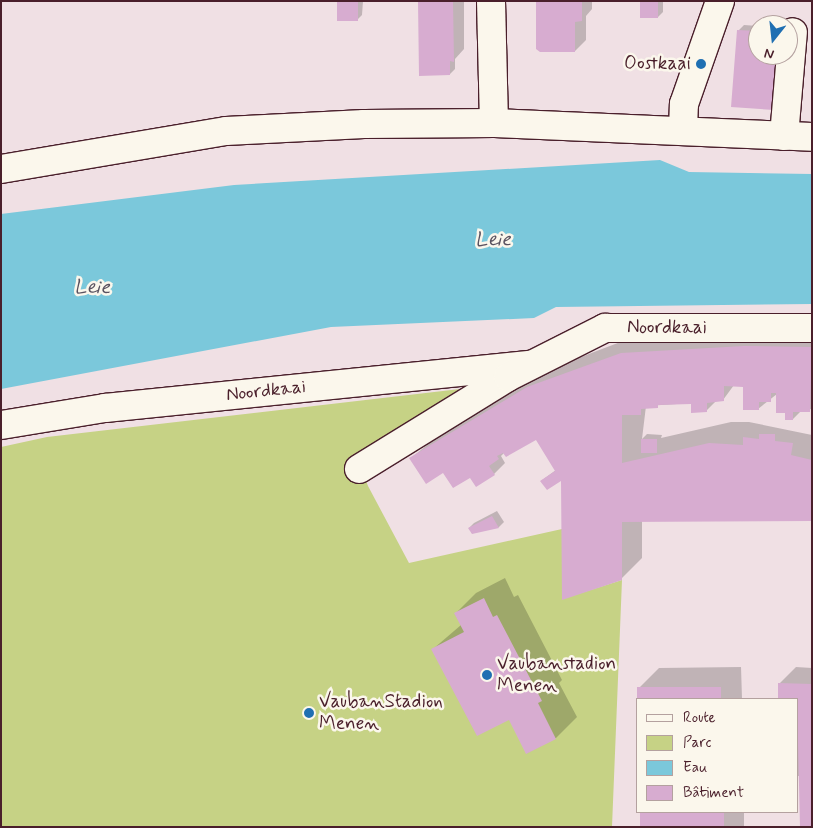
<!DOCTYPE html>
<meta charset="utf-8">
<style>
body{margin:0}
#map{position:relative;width:813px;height:828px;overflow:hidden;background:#f0e0e4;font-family:Mynerve,sans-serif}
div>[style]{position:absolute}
.green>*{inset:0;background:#c6d285}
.water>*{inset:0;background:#7bc8db}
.shadow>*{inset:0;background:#0003;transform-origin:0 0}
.building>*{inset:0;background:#d7acd0;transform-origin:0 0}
.roads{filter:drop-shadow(1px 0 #4a1f2b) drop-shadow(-1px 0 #4a1f2b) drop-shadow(0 1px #4a1f2b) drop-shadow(0 -1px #4a1f2b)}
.minor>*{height:28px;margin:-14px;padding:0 14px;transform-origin:14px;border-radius:14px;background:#fbf7ec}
.dots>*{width:14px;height:14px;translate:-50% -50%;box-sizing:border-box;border:2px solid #fbf7ec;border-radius:50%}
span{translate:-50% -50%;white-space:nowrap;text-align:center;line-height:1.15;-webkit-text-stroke:5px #fbf7ec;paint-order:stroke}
.poi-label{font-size:19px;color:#4a1f2b}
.right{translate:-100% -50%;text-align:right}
.left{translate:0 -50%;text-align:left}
.street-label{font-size:19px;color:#4a1f2b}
.water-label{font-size:20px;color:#595260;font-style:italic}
.frame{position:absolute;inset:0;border:2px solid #4a1f2b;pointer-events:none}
.legend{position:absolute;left:636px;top:698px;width:162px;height:115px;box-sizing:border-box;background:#fbf7ec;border:1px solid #b4a19f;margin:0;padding:6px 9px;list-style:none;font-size:15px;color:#4a1f2b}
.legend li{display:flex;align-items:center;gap:10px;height:25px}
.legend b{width:25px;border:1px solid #b4a19f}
.north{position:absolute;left:748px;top:15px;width:50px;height:50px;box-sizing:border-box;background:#fbf7ec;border:1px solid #b4a19f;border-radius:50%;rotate:196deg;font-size:14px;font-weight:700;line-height:20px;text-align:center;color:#4a1f2b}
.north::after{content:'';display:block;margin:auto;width:18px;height:22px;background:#1f6fb2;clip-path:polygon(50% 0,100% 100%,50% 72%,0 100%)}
</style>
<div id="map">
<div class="green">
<div style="clip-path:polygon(460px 389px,356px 454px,368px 486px,409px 563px,562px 529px,562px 599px,622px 580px,612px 827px,1px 827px,1px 447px,47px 437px)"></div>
</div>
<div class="water">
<div style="clip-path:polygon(660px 160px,689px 172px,812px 174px,812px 304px,556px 307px,534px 318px,331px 327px,1px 389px,1px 214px,234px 185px)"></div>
</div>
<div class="shadow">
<div style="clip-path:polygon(338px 1px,363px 1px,362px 15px,357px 20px)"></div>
<div style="clip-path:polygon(420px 1px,464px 1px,464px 49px,455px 59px,455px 69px,450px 74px)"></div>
<div style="clip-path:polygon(539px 1px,592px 1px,592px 9px,586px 16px,586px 40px,575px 51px)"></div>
<div style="clip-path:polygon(641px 1px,663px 1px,663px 12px,658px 17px)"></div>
<div style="clip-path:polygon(744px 25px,758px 26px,758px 55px,779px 104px,739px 30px)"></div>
<div style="clip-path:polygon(644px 333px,644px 342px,756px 336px,812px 336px,812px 409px,802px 410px,793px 419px,777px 394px,758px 409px,745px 385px,734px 385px,723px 400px,717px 400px,706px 411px,692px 403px,646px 406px,642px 439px,647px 434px,662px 435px,661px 438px,731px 422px,749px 422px,812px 435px,812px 520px,642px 520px,642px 558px,621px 579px,563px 479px,541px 481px,556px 470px,536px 439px,505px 452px,501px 456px,505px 463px,494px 474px,471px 476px,444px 471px,411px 458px,432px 441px,520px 387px,531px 376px)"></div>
<div style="clip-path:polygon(497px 511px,504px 522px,499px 527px,472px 533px,469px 528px,474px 523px)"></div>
<div style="clip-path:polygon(505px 578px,514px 597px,518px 595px,562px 680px,559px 683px,577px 717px,556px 738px,527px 753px,509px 718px,433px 649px,461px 625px,455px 614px,476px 593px)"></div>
<div style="clip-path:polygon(741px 667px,742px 699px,639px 699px,638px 689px,659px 668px)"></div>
<div style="clip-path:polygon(796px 667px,812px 668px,812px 827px,799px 776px,797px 776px,797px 699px,779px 699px,779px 684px)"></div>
<div style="left:641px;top:812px;width:103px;height:15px"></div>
</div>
<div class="building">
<div style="left:337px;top:1px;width:21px;height:20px"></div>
<div style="clip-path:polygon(453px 1px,454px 62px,450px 61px,450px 75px,419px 76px,418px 2px)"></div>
<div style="clip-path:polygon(582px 1px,582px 21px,575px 22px,575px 52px,540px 52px,536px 49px,536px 2px)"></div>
<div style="left:640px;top:1px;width:18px;height:17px"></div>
<div style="clip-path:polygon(737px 30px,758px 31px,758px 55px,779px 55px,774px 110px,731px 107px)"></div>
<div style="clip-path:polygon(744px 346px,812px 347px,810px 412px,793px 412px,793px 420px,785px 420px,785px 413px,776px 413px,776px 393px,771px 393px,771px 402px,759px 402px,759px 410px,743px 410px,743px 387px,724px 386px,724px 401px,707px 403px,707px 412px,691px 413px,691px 404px,658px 405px,658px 408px,641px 409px,641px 415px,622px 415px,622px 463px,709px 443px,743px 445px,743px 437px,759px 439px,759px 434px,775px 434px,775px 441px,793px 443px,791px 455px,812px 460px,812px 521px,622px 522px,622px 580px,562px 600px,561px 481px,547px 490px,540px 481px,555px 471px,536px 440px,506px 457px,503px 453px,497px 456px,499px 459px,489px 466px,495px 475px,476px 487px,470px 478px,453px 488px,443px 473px,426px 484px,409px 458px,527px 387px,621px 353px)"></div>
<div style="left:641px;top:439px;width:16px;height:14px"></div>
<div style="clip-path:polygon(492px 516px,499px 528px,472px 534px,468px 528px)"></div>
<div style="clip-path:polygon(484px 598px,493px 617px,497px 615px,542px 701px,538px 703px,556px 739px,526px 754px,509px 720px,477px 736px,431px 649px,464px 632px,454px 613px)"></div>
<div style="clip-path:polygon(778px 683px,812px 684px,812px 827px,800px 827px,797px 699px,778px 699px)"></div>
<div style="left:721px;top:687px;width:12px;height:84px;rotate:90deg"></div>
<div style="left:640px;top:812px;width:84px;height:15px"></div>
</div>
<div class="roads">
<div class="minor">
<div style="left:491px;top:1px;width:122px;rotate:88.6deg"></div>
<div style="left:683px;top:130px;width:26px;rotate:-88deg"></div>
<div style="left:684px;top:104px;width:109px;rotate:-70.7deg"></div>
<div style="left:784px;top:136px;width:104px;rotate:-85.1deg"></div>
<div style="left:1px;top:169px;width:228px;rotate:-9.6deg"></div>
<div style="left:226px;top:131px;width:138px;rotate:-2.9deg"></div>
<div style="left:364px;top:124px;width:130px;rotate:-0.4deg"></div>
<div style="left:494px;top:123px;width:318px;rotate:2.5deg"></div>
<div style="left:1px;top:425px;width:105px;rotate:-9.3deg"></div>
<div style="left:105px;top:408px;width:428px;rotate:-5.8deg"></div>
<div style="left:359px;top:469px;width:175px;rotate:-31.7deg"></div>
<div style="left:508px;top:377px;width:109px;rotate:-26.8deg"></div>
<div style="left:605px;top:328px;width:207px"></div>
</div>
</div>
<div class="dots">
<div style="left:701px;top:64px;background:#1f6fb2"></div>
<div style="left:487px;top:675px;background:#1f6fb2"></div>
<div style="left:309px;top:713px;background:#1f6fb2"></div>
</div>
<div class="poi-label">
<span class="right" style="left:691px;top:64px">Oostkaai</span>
<span class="left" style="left:497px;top:675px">Vaubanstadion<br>Menen</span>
<span class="left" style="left:319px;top:713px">VaubanStadion<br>Menen</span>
</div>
<div class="street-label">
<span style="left:667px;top:328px">Noordkaai</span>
<span style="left:266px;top:391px;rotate:-6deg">Noordkaai</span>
</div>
<div class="water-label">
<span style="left:493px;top:240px;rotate:-1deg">Leie</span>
<span style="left:92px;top:287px">Leie</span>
</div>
<div class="frame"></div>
<ul class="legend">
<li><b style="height:6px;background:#fbf7ec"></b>Route</li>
<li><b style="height:14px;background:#c6d285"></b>Parc</li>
<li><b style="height:14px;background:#7bc8db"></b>Eau</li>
<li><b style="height:14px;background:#d7acd0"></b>Bâtiment</li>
</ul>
<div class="north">N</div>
</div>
